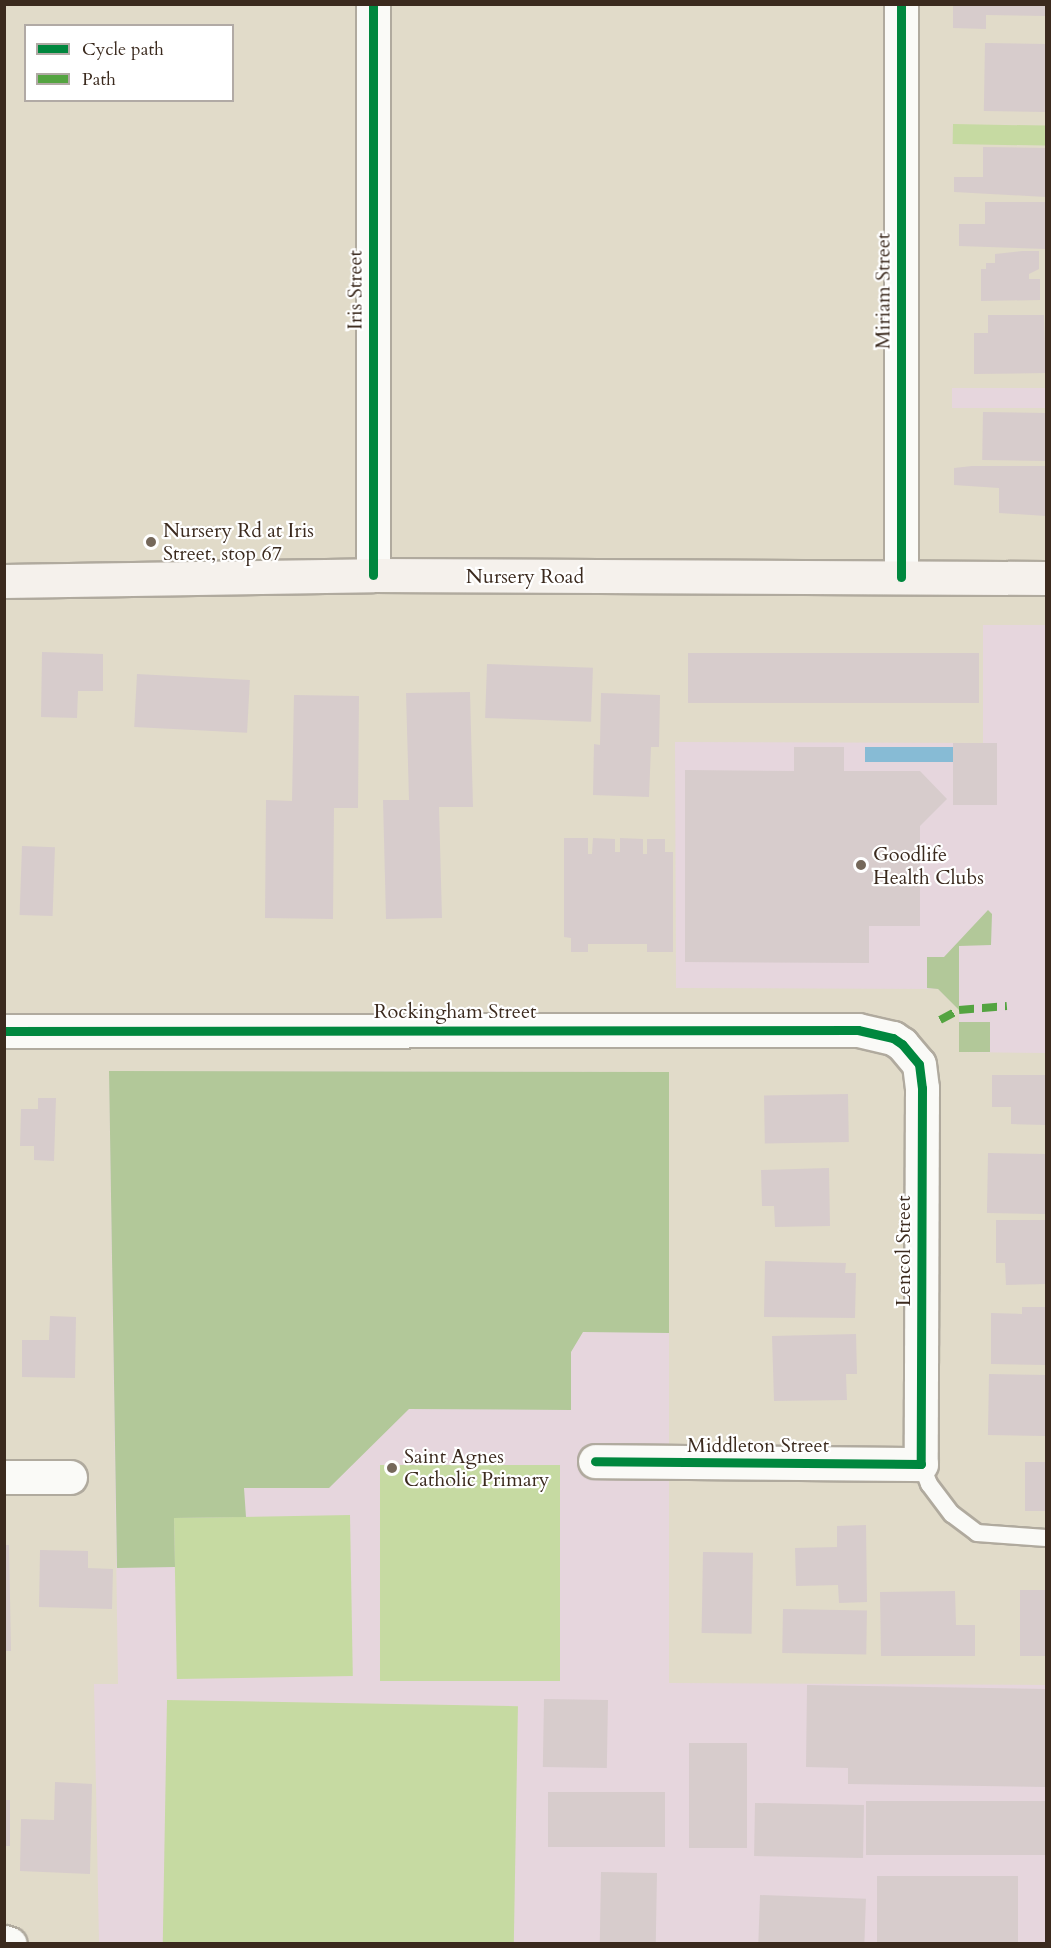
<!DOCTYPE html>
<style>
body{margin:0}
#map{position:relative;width:1051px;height:1948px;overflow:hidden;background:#e1dbc9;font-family:Cardo,serif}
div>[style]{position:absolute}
.built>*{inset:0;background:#e6d6dd;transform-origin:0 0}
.green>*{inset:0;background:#c6daa2;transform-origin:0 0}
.forest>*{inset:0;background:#b2c899;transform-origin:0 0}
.water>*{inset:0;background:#87bbd5;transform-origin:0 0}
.building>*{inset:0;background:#d7cccc;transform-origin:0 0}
.roads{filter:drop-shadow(2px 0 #b0aa9e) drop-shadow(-2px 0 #b0aa9e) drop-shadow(0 2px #b0aa9e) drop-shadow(0 -2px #b0aa9e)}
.lane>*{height:16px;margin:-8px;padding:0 8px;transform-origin:8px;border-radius:8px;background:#fafaf7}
.street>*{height:33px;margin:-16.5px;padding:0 16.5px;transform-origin:16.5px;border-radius:16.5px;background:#fafaf7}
.secondary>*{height:33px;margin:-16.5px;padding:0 16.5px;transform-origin:16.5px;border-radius:16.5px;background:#f5f1ec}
.quiet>*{height:8px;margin-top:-4px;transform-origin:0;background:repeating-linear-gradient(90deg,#54a441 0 15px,transparent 0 23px)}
.cycleway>*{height:9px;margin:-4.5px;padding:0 4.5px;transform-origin:4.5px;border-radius:4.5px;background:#00873e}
.dots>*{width:16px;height:16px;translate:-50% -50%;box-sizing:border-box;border:3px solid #fff;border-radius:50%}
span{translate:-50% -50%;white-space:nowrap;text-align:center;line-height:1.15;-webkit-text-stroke:4.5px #fff;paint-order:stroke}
.street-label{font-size:20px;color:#3b2a1e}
.poi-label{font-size:20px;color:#3b2a1e}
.left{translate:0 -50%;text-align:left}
.frame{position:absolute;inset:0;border:6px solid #3b2a1e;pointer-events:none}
.legend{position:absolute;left:24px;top:24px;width:210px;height:78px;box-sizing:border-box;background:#fff;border:2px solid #b1aaa5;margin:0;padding:8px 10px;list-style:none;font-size:18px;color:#3b2a1e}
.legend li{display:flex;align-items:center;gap:12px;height:30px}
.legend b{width:30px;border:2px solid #b1aaa5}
</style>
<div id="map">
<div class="built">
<div style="left:952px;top:388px;width:94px;height:20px"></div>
<div style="clip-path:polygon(983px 625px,1046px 625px,1046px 1053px,959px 1052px,959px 1010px,938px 989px,676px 988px,675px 742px,983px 743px)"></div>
<div style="clip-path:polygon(109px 1071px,669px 1072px,669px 1683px,1046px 1685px,1046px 1943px,99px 1943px,94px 1684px,118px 1684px)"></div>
</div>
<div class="green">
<div style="left:953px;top:124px;width:93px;height:20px;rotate:1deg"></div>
<div style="left:380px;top:1465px;width:180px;height:216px"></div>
<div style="left:350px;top:1515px;width:161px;height:176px;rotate:89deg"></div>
<div style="left:167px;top:1700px;width:351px;height:243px;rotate:1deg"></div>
</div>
<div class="forest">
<div style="clip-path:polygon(988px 910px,992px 914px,991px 945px,959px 946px,959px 1010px,938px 989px,927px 988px,927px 957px,944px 957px)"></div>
<div style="left:959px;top:1022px;width:31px;height:30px"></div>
<div style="clip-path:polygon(109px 1071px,669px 1072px,669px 1333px,583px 1332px,571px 1352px,571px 1410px,409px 1409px,329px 1488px,244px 1488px,246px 1517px,174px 1518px,175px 1567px,117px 1568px)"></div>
</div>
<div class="water">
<div style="left:865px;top:747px;width:131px;height:15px"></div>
</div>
<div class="building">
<div style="clip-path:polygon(953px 4px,1046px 4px,1046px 16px,986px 15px,986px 29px,953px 28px)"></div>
<div style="left:985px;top:43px;width:61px;height:68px;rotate:1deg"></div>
<div style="clip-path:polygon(983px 147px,1046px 148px,1046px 197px,954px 192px,954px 177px,983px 177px)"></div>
<div style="clip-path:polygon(985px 202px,1046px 202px,1046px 249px,959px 246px,959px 224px,985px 224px)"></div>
<div style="clip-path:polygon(1022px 251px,1039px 251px,1039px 269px,1029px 274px,1029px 279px,1040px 279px,1040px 300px,981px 301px,981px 269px,986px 269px,986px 263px,995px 263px,995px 254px)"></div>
<div style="clip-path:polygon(988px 315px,1044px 315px,1046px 373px,974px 374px,974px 333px,988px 333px)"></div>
<div style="left:983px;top:412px;width:63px;height:48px;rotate:1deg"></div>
<div style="clip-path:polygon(972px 466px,1046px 466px,1046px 516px,999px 513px,999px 488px,954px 485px,954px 468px)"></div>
<div style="clip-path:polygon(42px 652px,103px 654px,103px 691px,78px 691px,77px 718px,41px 717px)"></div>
<div style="left:688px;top:653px;width:291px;height:50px"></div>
<div style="left:487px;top:664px;width:106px;height:54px;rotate:2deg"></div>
<div style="left:137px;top:674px;width:113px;height:53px;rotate:3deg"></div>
<div style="clip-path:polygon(470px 692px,473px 807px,439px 807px,442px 918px,386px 919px,383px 800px,409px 800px,406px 693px)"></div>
<div style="clip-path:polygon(601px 693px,660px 695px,659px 747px,651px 747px,649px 797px,593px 795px,594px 744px,600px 745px)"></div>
<div style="clip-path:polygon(294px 695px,359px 696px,358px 808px,334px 808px,333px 919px,265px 918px,266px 800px,292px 801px)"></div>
<div style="left:953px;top:743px;width:44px;height:62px"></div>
<div style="clip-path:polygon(794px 747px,844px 747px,844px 771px,920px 771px,947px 799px,920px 826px,920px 926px,869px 926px,869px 963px,685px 962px,685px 770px,794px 771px)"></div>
<div style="clip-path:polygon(564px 838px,588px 838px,588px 854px,592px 854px,593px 838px,615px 839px,615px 852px,620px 852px,620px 838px,643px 839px,643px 854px,647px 854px,647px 839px,665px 839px,665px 852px,673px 852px,673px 952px,647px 952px,647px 944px,588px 944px,588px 952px,571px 952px,571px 938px,564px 937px)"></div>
<div style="left:22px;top:846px;width:33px;height:69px;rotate:2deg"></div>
<div style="clip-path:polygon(992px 1075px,1046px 1075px,1046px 1125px,1011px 1124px,1011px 1107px,992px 1107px)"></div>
<div style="left:848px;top:1094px;width:48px;height:84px;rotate:89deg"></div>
<div style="clip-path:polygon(38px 1098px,56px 1098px,54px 1161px,34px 1160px,34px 1146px,20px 1146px,21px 1109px,38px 1109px)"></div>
<div style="left:988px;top:1153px;width:58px;height:60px;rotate:1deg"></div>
<div style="clip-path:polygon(829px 1168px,830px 1226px,775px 1227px,774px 1206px,762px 1206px,761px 1170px)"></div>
<div style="clip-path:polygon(996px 1220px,1046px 1220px,1046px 1284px,1006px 1285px,1005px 1263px,996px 1263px)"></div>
<div style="clip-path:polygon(765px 1261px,846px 1263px,845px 1273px,856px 1273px,855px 1318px,764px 1317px)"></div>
<div style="clip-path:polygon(1022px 1307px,1046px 1307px,1046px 1365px,991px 1364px,991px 1313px,1022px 1314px)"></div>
<div style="clip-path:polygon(50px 1316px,76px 1317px,75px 1378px,22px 1377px,22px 1340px,49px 1340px)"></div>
<div style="clip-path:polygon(856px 1334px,857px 1374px,846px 1374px,847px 1400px,774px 1401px,772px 1336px)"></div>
<div style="left:989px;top:1374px;width:57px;height:61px;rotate:1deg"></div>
<div style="left:1025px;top:1462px;width:21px;height:49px"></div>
<div style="clip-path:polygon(866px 1525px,867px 1602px,839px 1603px,838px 1585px,796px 1586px,795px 1548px,837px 1547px,837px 1526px)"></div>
<div style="clip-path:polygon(4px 1545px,9px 1545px,11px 1651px,4px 1651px)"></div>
<div style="clip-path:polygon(40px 1550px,88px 1551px,88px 1568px,113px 1569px,112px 1609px,39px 1607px)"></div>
<div style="left:703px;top:1552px;width:50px;height:81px;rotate:1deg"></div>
<div style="left:1046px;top:1590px;width:66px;height:26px;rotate:90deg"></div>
<div style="clip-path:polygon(955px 1591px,956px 1625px,975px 1625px,975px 1656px,881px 1656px,880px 1592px)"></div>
<div style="left:783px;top:1609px;width:84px;height:44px;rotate:1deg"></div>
<div style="clip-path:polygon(807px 1685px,1046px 1689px,1046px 1787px,848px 1784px,848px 1768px,806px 1767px)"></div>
<div style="left:544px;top:1699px;width:64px;height:68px;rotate:1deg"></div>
<div style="left:689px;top:1743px;width:58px;height:105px"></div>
<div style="clip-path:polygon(55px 1782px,92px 1784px,90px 1874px,20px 1871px,21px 1819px,54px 1820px)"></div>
<div style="left:548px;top:1792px;width:117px;height:55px"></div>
<div style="left:4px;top:1800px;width:6px;height:46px"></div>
<div style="left:1046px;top:1801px;width:54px;height:180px;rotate:90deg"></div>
<div style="left:755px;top:1803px;width:109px;height:53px;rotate:1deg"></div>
<div style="left:601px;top:1872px;width:56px;height:72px;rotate:1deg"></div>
<div style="left:877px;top:1876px;width:141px;height:68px"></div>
<div style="left:760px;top:1895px;width:106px;height:49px;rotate:2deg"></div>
</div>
<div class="roads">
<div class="lane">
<div style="left:921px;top:1464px;width:22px;rotate:68deg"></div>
<div style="left:929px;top:1484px;width:38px;rotate:53deg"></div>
<div style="left:952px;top:1514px;width:31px;rotate:37deg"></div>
<div style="left:977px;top:1533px;width:69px;rotate:4.1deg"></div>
</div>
<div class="street">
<div style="left:373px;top:4px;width:571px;rotate:90deg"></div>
<div style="left:901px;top:577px;width:573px;rotate:-90deg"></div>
<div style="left:4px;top:1031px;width:854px;rotate:-0.07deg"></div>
<div style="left:858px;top:1030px;width:36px;rotate:13deg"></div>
<div style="left:893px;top:1038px;width:11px;rotate:34deg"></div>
<div style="left:902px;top:1044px;width:26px;rotate:50deg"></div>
<div style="left:919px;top:1064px;width:24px;rotate:83deg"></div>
<div style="left:922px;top:1088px;width:376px;rotate:90.2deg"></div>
<div style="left:921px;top:1464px;width:326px;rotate:-179.5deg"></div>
<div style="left:4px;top:1477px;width:66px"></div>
<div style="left:4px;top:1942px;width:6px;rotate:18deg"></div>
</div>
<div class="secondary">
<div style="left:4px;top:581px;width:369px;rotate:-0.9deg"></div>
<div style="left:373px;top:575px;width:673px;rotate:0.26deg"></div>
</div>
</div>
<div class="quiet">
<div style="left:940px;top:1020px;width:21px;rotate:-28deg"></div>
<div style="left:959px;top:1010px;width:48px;rotate:-4.8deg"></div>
</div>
<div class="cycleway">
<div style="left:373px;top:4px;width:571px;rotate:90deg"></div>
<div style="left:901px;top:577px;width:573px;rotate:-90deg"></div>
<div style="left:4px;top:1031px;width:854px;rotate:-0.07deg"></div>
<div style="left:858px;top:1030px;width:36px;rotate:13deg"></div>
<div style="left:893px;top:1038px;width:11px;rotate:34deg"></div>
<div style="left:902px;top:1044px;width:26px;rotate:50deg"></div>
<div style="left:919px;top:1064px;width:24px;rotate:83deg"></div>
<div style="left:922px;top:1088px;width:376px;rotate:90.2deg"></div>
<div style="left:921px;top:1464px;width:326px;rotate:-179.5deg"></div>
</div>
<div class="dots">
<div style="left:151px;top:542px;background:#75685a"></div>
<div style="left:861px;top:865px;background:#75685a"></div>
<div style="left:392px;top:1468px;background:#75685a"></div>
</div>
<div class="street-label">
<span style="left:355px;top:290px;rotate:-90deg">Iris Street</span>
<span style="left:883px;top:291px;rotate:-90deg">Miriam Street</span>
<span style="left:525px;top:576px">Nursery Road</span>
<span style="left:455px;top:1011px">Rockingham Street</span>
<span style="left:903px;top:1251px;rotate:-90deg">Lencol Street</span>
<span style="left:758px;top:1445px">Middleton Street</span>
</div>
<div class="poi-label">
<span class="left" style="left:163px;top:542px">Nursery Rd at Iris<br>Street, stop 67</span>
<span class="left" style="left:873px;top:866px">Goodlife<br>Health Clubs</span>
<span class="left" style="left:404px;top:1468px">Saint Agnes<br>Catholic Primary</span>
</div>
<div class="frame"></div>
<ul class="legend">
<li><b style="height:8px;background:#00873e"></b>Cycle path</li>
<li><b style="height:8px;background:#54a441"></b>Path</li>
</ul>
</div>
